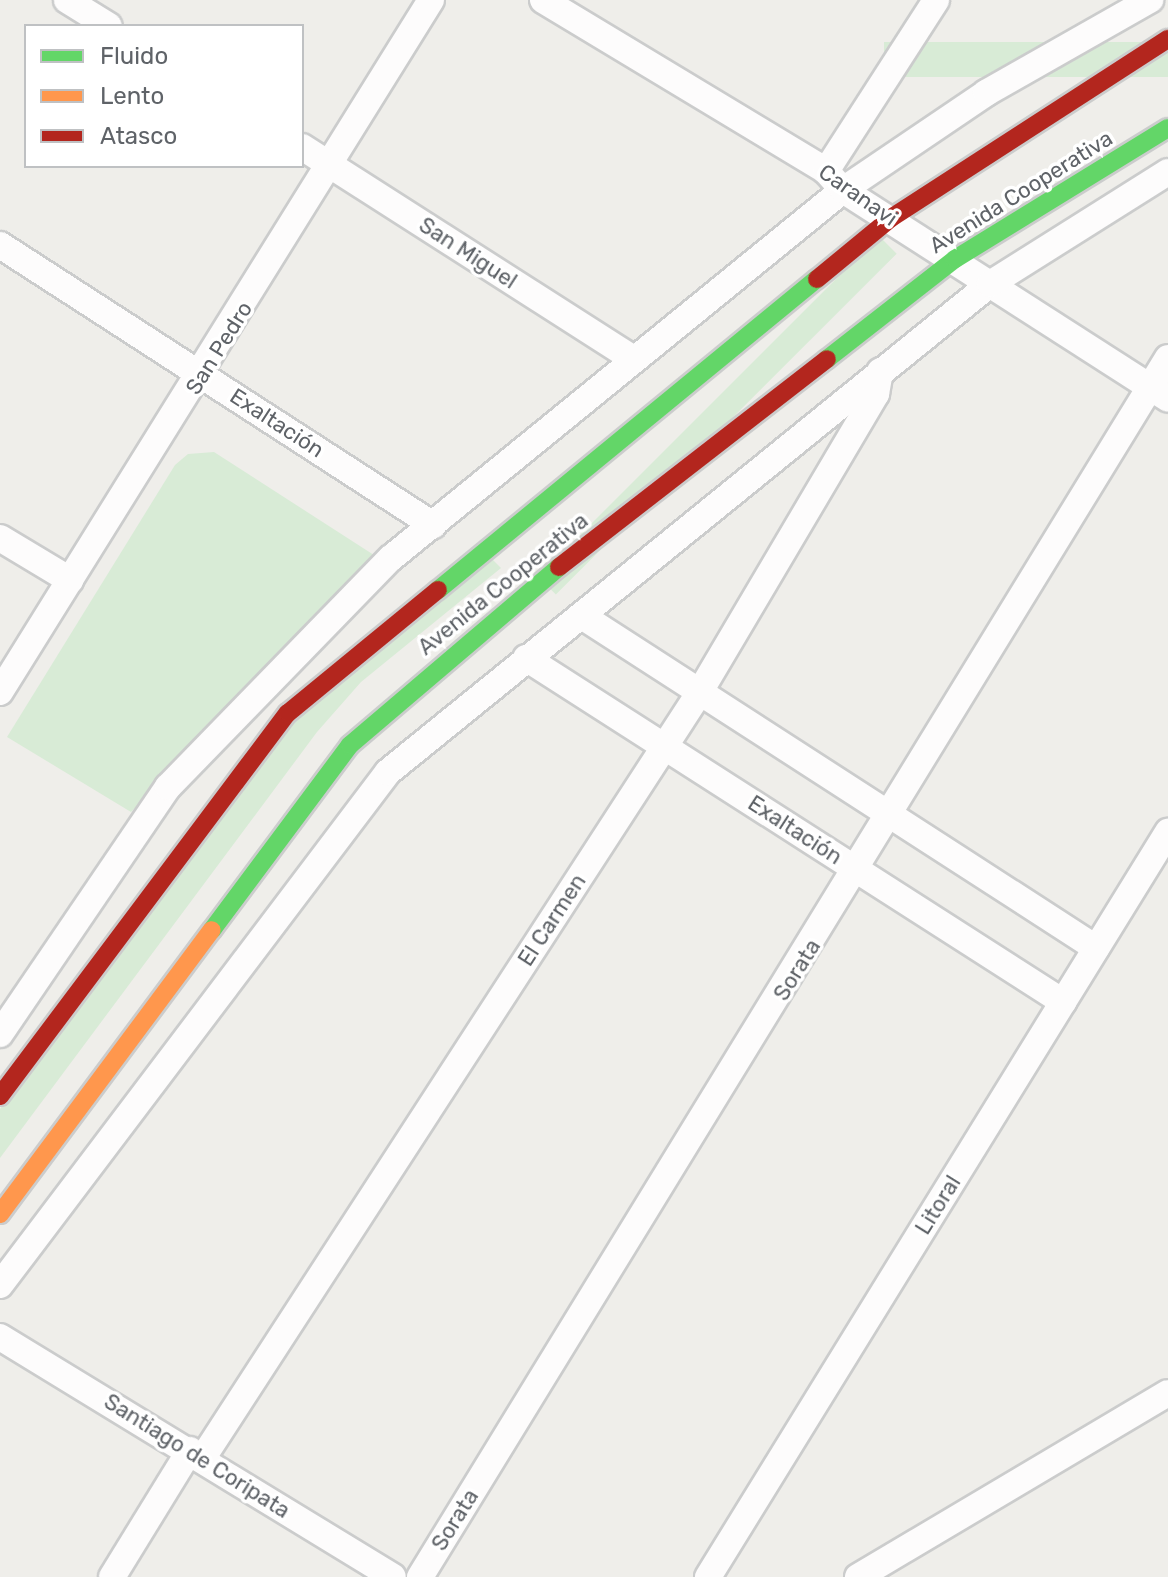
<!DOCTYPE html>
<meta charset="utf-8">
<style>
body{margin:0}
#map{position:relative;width:1168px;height:1577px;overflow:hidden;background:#efeeea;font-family:Rubik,sans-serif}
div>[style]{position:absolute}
.green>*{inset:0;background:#d8ebd6;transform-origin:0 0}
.roads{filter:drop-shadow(2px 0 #cbcccc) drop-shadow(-2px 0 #cbcccc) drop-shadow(0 2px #cbcccc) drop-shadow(0 -2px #cbcccc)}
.street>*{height:26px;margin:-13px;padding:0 13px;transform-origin:13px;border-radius:13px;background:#fdfcfc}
.fast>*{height:18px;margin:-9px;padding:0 9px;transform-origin:9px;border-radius:9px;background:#63d668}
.slow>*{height:18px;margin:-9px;padding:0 9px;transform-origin:9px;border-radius:9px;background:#ff974d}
.jam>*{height:18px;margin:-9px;padding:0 9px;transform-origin:9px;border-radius:9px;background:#b3261e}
span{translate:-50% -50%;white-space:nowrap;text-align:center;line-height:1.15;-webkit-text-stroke:7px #fff;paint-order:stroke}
.street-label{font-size:22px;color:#5f6368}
.legend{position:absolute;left:24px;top:24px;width:280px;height:144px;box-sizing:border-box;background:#fff;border:2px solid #bfc1c3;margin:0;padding:10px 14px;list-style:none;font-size:24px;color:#5f6368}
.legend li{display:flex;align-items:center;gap:16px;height:40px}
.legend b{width:40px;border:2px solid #bfc1c3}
</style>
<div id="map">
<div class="green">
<div style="left:1168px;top:42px;width:35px;height:284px;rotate:90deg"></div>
<div style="left:879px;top:236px;width:25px;height:482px;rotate:45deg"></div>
<div style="clip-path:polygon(214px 452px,377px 557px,131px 812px,7px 737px,175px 465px,188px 454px)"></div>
<div style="clip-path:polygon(482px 549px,501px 568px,361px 682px,317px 732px,0 1158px,0 1109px,293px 710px)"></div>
</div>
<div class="roads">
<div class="street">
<div style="left:67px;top:0;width:49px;rotate:31.8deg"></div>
<div style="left:543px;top:0;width:331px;rotate:31.1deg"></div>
<div style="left:826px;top:171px;width:25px;rotate:48deg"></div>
<div style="left:843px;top:190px;width:386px;rotate:32.7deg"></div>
<div style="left:302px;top:147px;width:393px;rotate:32.6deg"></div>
<div style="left:826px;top:171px;width:203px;rotate:-57.2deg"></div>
<div style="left:0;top:245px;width:516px;rotate:32.89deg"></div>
<div style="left:0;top:538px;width:82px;rotate:31deg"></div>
<div style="left:582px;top:616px;width:612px;rotate:32.86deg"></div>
<div style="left:526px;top:658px;width:638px;rotate:32.64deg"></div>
<div style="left:0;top:692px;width:815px;rotate:-58.08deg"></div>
<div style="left:0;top:1034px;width:299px;rotate:-55.8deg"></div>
<div style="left:168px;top:787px;width:320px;rotate:-45.8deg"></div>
<div style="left:391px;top:558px;width:583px;rotate:-39.15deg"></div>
<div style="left:843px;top:190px;width:173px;rotate:-34.1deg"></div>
<div style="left:986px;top:93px;width:189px;rotate:-29.6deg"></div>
<div style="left:0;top:1285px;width:643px;rotate:-52.9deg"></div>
<div style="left:388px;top:772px;width:775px;rotate:-39.03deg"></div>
<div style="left:990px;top:284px;width:210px;rotate:-32.2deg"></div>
<div style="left:0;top:1337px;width:460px;rotate:31.4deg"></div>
<div style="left:202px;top:1459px;width:911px;rotate:-57.01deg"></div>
<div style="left:698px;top:695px;width:350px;rotate:-59.4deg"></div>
<div style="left:876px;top:394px;width:23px;rotate:-80deg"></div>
<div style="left:112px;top:1577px;width:149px;rotate:-58.4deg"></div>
<div style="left:420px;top:1577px;width:1430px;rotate:-58.47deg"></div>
<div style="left:708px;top:1577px;width:876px;rotate:-58.31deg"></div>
<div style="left:858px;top:1577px;width:360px;rotate:-30.7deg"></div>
</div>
<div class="fast">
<div style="left:827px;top:359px;width:162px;rotate:-38deg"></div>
<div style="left:955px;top:259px;width:250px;rotate:-31.6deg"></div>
<div style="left:438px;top:590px;width:490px;rotate:-39.4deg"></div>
<div style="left:212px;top:930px;width:231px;rotate:-53.3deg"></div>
<div style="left:350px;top:745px;width:275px;rotate:-40.4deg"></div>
</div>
<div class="slow">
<div style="left:0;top:1214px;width:354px;rotate:-53.3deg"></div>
</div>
<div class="jam">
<div style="left:817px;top:279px;width:96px;rotate:-39.5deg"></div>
<div style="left:891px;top:218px;width:330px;rotate:-32.9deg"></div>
<div style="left:559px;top:567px;width:339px;rotate:-37.8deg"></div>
<div style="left:0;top:1096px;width:479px;rotate:-53.1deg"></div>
<div style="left:288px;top:713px;width:194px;rotate:-39.4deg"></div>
</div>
</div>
<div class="street-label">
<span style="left:1021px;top:192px;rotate:-32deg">Avenida Cooperativa</span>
<span style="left:858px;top:195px;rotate:35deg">Caranavi</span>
<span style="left:468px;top:253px;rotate:33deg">San Miguel</span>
<span style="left:219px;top:348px;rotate:-58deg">San Pedro</span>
<span style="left:277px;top:423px;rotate:33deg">Exaltación</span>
<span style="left:503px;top:584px;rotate:-39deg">Avenida Cooperativa</span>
<span style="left:795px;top:830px;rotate:33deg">Exaltación</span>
<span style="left:552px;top:920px;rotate:-57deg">El Carmen</span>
<span style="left:797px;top:970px;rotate:-58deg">Sorata</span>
<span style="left:938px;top:1205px;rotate:-58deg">Litoral</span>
<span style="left:197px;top:1456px;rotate:32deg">Santiago de Coripata</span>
<span style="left:455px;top:1520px;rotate:-58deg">Sorata</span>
</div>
<ul class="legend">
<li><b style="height:10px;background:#63d668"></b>Fluido</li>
<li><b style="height:10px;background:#ff974d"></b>Lento</li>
<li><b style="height:10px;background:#b3261e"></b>Atasco</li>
</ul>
</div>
